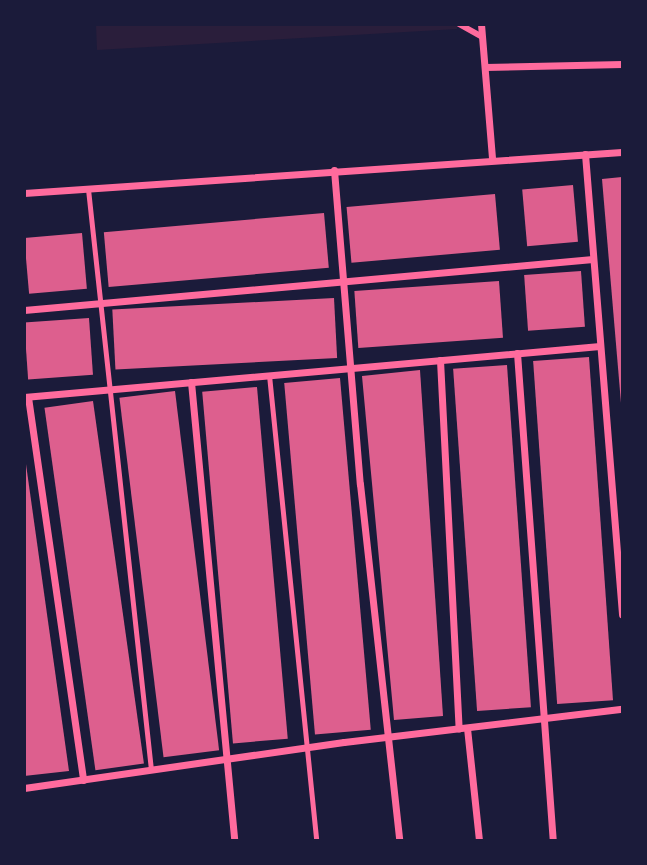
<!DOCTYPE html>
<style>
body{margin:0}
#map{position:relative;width:647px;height:865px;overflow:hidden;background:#1b1b3a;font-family:"Nunito Sans",sans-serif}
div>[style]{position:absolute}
.green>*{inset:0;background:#2a1e3b}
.building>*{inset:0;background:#dd5f8e;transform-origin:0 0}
.service>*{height:5px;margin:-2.5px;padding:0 2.5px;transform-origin:2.5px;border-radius:2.5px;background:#ff6b9d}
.pedestrian>*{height:6px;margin:-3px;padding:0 3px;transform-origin:3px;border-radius:3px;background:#ff6b9d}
.minor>*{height:7px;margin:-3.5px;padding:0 3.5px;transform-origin:3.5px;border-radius:3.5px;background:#ff6b9d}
span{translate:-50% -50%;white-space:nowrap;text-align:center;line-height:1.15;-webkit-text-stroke:5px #1b1b3a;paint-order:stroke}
.frame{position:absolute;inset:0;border:26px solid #1b1b3a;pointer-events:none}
</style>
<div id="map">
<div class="green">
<div style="clip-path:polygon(457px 24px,457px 29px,97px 50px,96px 25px)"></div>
</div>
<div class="building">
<div style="clip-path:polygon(622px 177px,622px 403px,621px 403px,602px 179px)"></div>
<div style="left:573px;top:185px;width:57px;height:51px;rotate:85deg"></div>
<div style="left:495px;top:194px;width:56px;height:149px;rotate:85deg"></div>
<div style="left:324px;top:213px;width:55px;height:221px;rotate:85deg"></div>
<div style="left:82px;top:233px;width:56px;height:58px;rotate:85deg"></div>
<div style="left:581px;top:271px;width:56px;height:57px;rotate:86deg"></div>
<div style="left:499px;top:281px;width:57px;height:145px;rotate:86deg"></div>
<div style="left:334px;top:298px;width:60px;height:222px;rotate:87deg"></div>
<div style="left:89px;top:318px;width:57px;height:65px;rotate:86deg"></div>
<div style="left:589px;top:357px;width:344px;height:56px;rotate:86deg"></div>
<div style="left:507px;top:365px;width:343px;height:54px;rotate:86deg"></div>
<div style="clip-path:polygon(420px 370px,443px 716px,394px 720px,362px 376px)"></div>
<div style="left:340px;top:378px;width:353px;height:56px;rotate:85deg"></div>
<div style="left:257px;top:387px;width:353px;height:55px;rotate:85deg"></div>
<div style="left:175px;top:391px;width:362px;height:56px;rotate:83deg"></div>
<div style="left:93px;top:401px;width:366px;height:49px;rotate:82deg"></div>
<div style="clip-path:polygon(24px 450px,69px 771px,24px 776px)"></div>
</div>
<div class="service">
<div style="left:88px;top:189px;width:584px;rotate:83.81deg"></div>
<div style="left:269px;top:375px;width:467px;rotate:84.2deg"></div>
</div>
<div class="pedestrian">
<div style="left:459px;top:24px;width:26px;rotate:29deg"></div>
</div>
<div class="minor">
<div style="left:481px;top:24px;width:135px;rotate:85.3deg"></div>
<div style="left:485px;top:67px;width:137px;rotate:-1.3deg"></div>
<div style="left:585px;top:154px;width:462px;rotate:85.4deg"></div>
<div style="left:334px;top:170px;width:315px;rotate:85.3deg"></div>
<div style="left:360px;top:484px;width:358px;rotate:83.7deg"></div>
<div style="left:24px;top:193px;width:599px;rotate:-3.92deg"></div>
<div style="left:24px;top:310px;width:571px;rotate:-5.12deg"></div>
<div style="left:517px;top:353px;width:488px;rotate:85.8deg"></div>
<div style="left:440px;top:360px;width:369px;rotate:87.1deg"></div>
<div style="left:191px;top:382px;width:460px;rotate:84.6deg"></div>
<div style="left:24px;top:397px;width:578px;rotate:-5.06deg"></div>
<div style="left:28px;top:397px;width:387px;rotate:81.8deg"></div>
<div style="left:467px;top:728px;width:113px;rotate:83.9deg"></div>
<div style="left:24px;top:788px;width:323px;rotate:-8.2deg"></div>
<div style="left:344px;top:742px;width:280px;rotate:-6.8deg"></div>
</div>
<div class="frame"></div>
</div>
